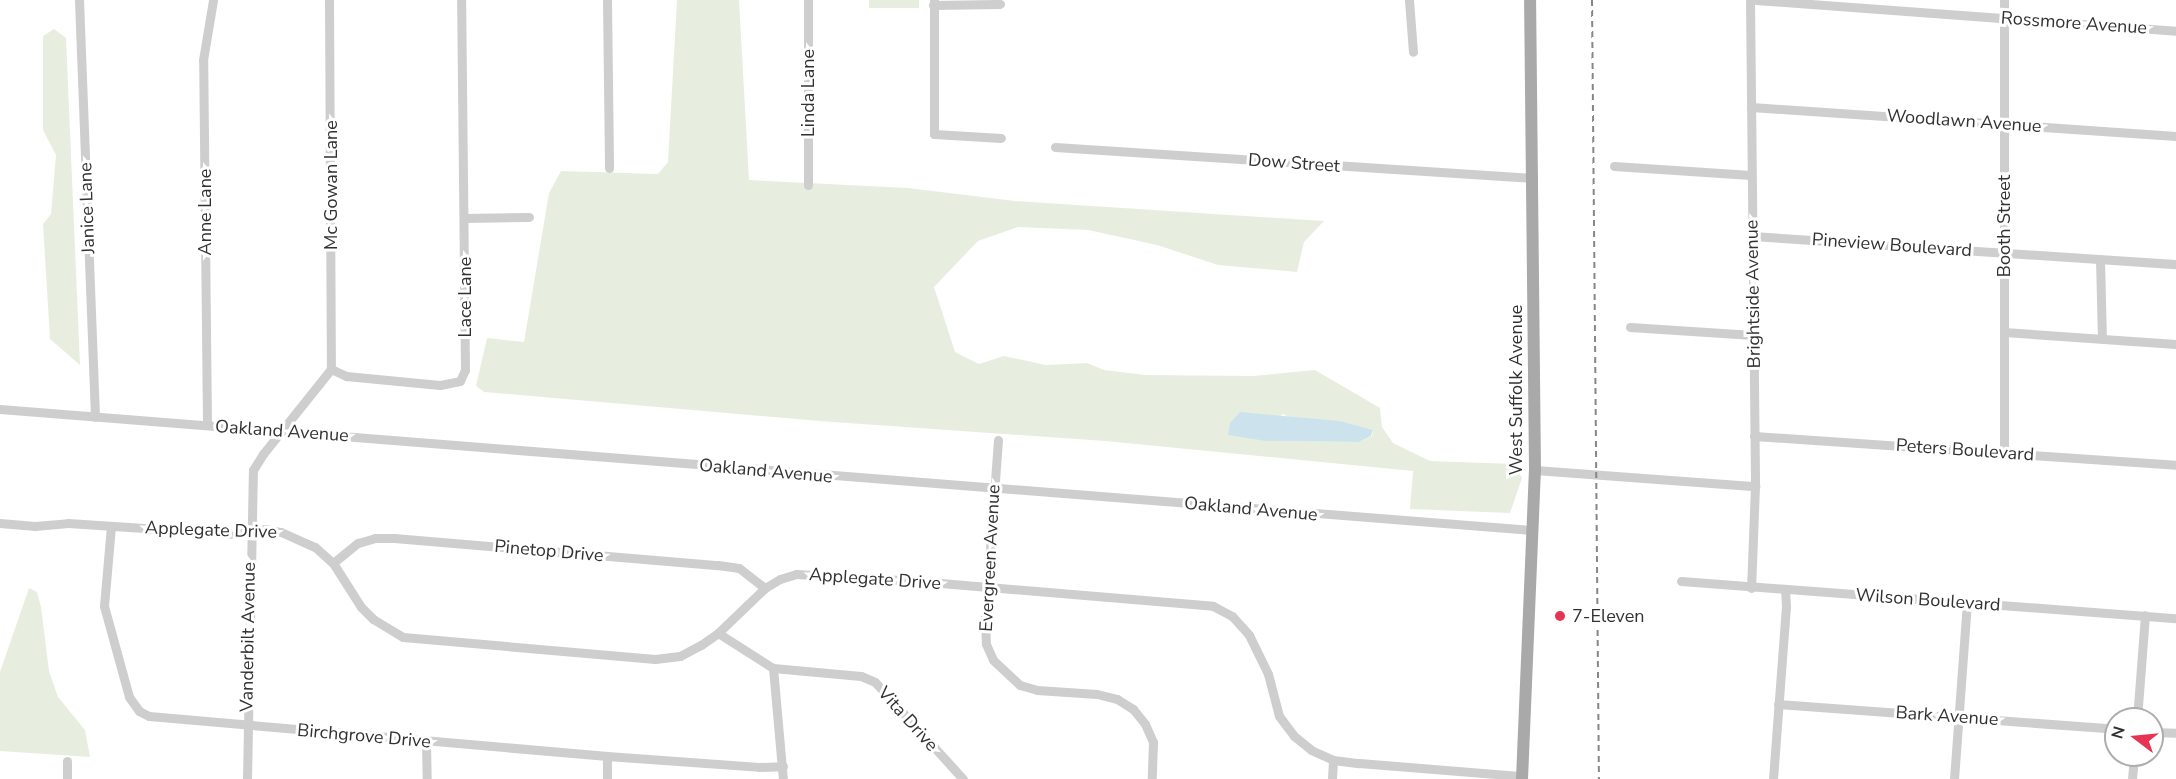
<!DOCTYPE html>
<style>
body{margin:0}
#map{position:relative;width:2176px;height:779px;overflow:hidden;background:#fff;font-family:"Nunito Sans",sans-serif}
div>[style]{position:absolute}
.green>*{inset:0;background:#e8eedf;transform-origin:0 0}
.water>*{inset:0;background:#cce3ed}
.minor>*{height:9px;margin:-4.5px;padding:0 4.5px;transform-origin:4.5px;border-radius:4.5px;background:#cecece}
.major>*{height:12px;margin:-6px;padding:0 6px;transform-origin:6px;border-radius:6px;background:#a9a9a9}
.rail>*{height:2px;margin-top:-1px;transform-origin:0;background:repeating-linear-gradient(90deg,#868686 0 6px,transparent 0 10.5px)}
.dots>*{width:16px;height:16px;translate:-50% -50%;box-sizing:border-box;border:3px solid #fff;border-radius:50%}
span{translate:-50% -50%;white-space:nowrap;text-align:center;line-height:1.15;-webkit-text-stroke:6px #fff;paint-order:stroke}
.street-label{font-size:18px;color:#313131}
.poi-label{font-size:18px;color:#313131}
.left{translate:0 -50%;text-align:left}
.north{position:absolute;left:2104px;top:707px;width:60px;height:60px;box-sizing:border-box;background:#fff;border:2px solid #adadad;border-radius:50%;rotate:286deg;font-size:16px;font-weight:700;line-height:24px;text-align:center;color:#313131}
.north::after{content:'';display:block;margin:auto;width:21px;height:27px;background:#e63454;clip-path:polygon(50% 0,100% 100%,50% 72%,0 100%)}
</style>
<div id="map">
<div class="green">
<div style="clip-path:polygon(evenodd,677px 0,739px 0,749px 180px,908px 188px,1015px 201px,1324px 221px,1304px 242px,1297px 272px,1218px 265px,1157px 245px,1088px 230px,1018px 227px,978px 241px,934px 287px,955px 352px,979px 364px,1004px 356px,1046px 365px,1087px 363px,1104px 370px,1146px 375px,1253px 376px,1315px 370px,1380px 408px,1382px 427px,1393px 443px,1430px 461px,1514px 464px,1522px 478px,1510px 513px,1410px 509px,1413px 471px,1105px 441px,819px 421px,484px 392px,476px 386px,487px 338px,524px 342px,549px 193px,561px 171px,658px 174px,668px 162px,677px 0,1282px 414px,1295px 419px,1373px 431px,1372px 436px,1359px 442px,1266px 441px,1282px 414px)"></div>
<div style="left:869px;top:0;width:50px;height:8px"></div>
<div style="clip-path:polygon(54px 29px,66px 38px,80px 365px,50px 339px,43px 224px,51px 214px,56px 155px,43px 130px,43px 36px)"></div>
<div style="clip-path:polygon(29px 588px,37px 592px,41px 607px,49px 671px,58px 697px,85px 730px,90px 757px,0 751px,0 672px)"></div>
</div>
<div class="water">
<div style="clip-path:polygon(1240px 412px,1340px 421px,1373px 430px,1371px 436px,1359px 442px,1266px 441px,1228px 435px,1230px 423px)"></div>
</div>
<div class="minor">
<div style="left:79px;top:0;width:417px;rotate:87.8deg"></div>
<div style="left:329px;top:0;width:369px;rotate:89.7deg"></div>
<div style="left:607px;top:0;width:168px;rotate:89.3deg"></div>
<div style="left:808px;top:0;width:185px;rotate:90deg"></div>
<div style="left:934px;top:0;width:134px;rotate:90deg"></div>
<div style="left:934px;top:134px;width:67px;rotate:3.4deg"></div>
<div style="left:1409px;top:0;width:52px;rotate:85.6deg"></div>
<div style="left:1750px;top:0;width:486px;rotate:89.4deg"></div>
<div style="left:1755px;top:486px;width:102px;rotate:92.2deg"></div>
<div style="left:1756px;top:0;width:421px;rotate:4.2deg"></div>
<div style="left:2004px;top:0;width:453px;rotate:90deg"></div>
<div style="left:933px;top:5px;width:67px;rotate:-0.9deg"></div>
<div style="left:1751px;top:107px;width:426px;rotate:3.9deg"></div>
<div style="left:1055px;top:147px;width:479px;rotate:3.7deg"></div>
<div style="left:1614px;top:166px;width:137px;rotate:3.8deg"></div>
<div style="left:464px;top:218px;width:65px;rotate:-0.9deg"></div>
<div style="left:1752px;top:236px;width:425px;rotate:3.8deg"></div>
<div style="left:2100px;top:259px;width:80px;rotate:88.6deg"></div>
<div style="left:1630px;top:327px;width:123px;rotate:3.7deg"></div>
<div style="left:2004px;top:332px;width:172px;rotate:4deg"></div>
<div style="left:331px;top:369px;width:17px;rotate:25deg"></div>
<div style="left:346px;top:376px;width:94px;rotate:5.5deg"></div>
<div style="left:440px;top:385px;width:20px;rotate:-11deg"></div>
<div style="left:460px;top:381px;width:12px;rotate:-66deg"></div>
<div style="left:465px;top:370px;width:370px;rotate:-90.6deg"></div>
<div style="left:0;top:409px;width:1537px;rotate:4.52deg"></div>
<div style="left:207px;top:425px;width:365px;rotate:-90.6deg"></div>
<div style="left:203px;top:60px;width:61px;rotate:-80.5deg"></div>
<div style="left:1754px;top:436px;width:423px;rotate:3.9deg"></div>
<div style="left:998px;top:440px;width:177px;rotate:94.2deg"></div>
<div style="left:985px;top:617px;width:27px;rotate:88deg"></div>
<div style="left:986px;top:644px;width:17px;rotate:66deg"></div>
<div style="left:993px;top:660px;width:37px;rotate:43deg"></div>
<div style="left:1020px;top:685px;width:18px;rotate:16deg"></div>
<div style="left:1037px;top:690px;width:60px;rotate:3.8deg"></div>
<div style="left:1097px;top:694px;width:21px;rotate:14deg"></div>
<div style="left:1117px;top:699px;width:19px;rotate:32deg"></div>
<div style="left:1133px;top:709px;width:19px;rotate:51deg"></div>
<div style="left:1145px;top:724px;width:20px;rotate:66deg"></div>
<div style="left:1153px;top:742px;width:37px;rotate:92deg"></div>
<div style="left:1535px;top:470px;width:221px;rotate:4.2deg"></div>
<div style="left:0;top:523px;width:35px;rotate:5deg"></div>
<div style="left:35px;top:526px;width:33px;rotate:-5deg"></div>
<div style="left:68px;top:523px;width:167px;rotate:3.8deg"></div>
<div style="left:235px;top:534px;width:30px;rotate:-9deg"></div>
<div style="left:265px;top:529px;width:16px;rotate:11deg"></div>
<div style="left:281px;top:532px;width:37px;rotate:24deg"></div>
<div style="left:315px;top:547px;width:24px;rotate:42deg"></div>
<div style="left:333px;top:563px;width:52px;rotate:57.5deg"></div>
<div style="left:361px;top:607px;width:17px;rotate:45deg"></div>
<div style="left:373px;top:619px;width:35px;rotate:31deg"></div>
<div style="left:403px;top:637px;width:253px;rotate:5deg"></div>
<div style="left:655px;top:659px;width:25px;rotate:-7deg"></div>
<div style="left:680px;top:656px;width:24px;rotate:-28deg"></div>
<div style="left:701px;top:645px;width:21px;rotate:-35deg"></div>
<div style="left:718px;top:633px;width:65px;rotate:-43.8deg"></div>
<div style="left:765px;top:588px;width:17px;rotate:-31deg"></div>
<div style="left:780px;top:579px;width:17px;rotate:-17deg"></div>
<div style="left:796px;top:574px;width:121px;rotate:3.3deg"></div>
<div style="left:917px;top:581px;width:297px;rotate:4.8deg"></div>
<div style="left:1213px;top:606px;width:21px;rotate:28deg"></div>
<div style="left:1232px;top:616px;width:25px;rotate:48deg"></div>
<div style="left:1249px;top:635px;width:43px;rotate:64deg"></div>
<div style="left:1268px;top:674px;width:43px;rotate:75.3deg"></div>
<div style="left:1279px;top:716px;width:25px;rotate:53deg"></div>
<div style="left:1294px;top:736px;width:22px;rotate:39deg"></div>
<div style="left:1311px;top:750px;width:24px;rotate:24deg"></div>
<div style="left:1333px;top:760px;width:26px;rotate:7deg"></div>
<div style="left:1359px;top:763px;width:164px;rotate:4.6deg"></div>
<div style="left:111px;top:526px;width:80px;rotate:95deg"></div>
<div style="left:104px;top:606px;width:94px;rotate:74.6deg"></div>
<div style="left:129px;top:697px;width:17px;rotate:54deg"></div>
<div style="left:139px;top:711px;width:11px;rotate:27deg"></div>
<div style="left:149px;top:716px;width:460px;rotate:5deg"></div>
<div style="left:607px;top:756px;width:152px;rotate:4.1deg"></div>
<div style="left:759px;top:767px;width:24px;rotate:-2deg"></div>
<div style="left:333px;top:563px;width:32px;rotate:-39deg"></div>
<div style="left:358px;top:543px;width:18px;rotate:-16deg"></div>
<div style="left:375px;top:538px;width:19px"></div>
<div style="left:394px;top:538px;width:325px;rotate:4.8deg"></div>
<div style="left:718px;top:565px;width:21px;rotate:8deg"></div>
<div style="left:739px;top:568px;width:33px;rotate:38deg"></div>
<div style="left:1681px;top:581px;width:496px;rotate:4.3deg"></div>
<div style="left:718px;top:633px;width:65px;rotate:32.5deg"></div>
<div style="left:773px;top:668px;width:111px;rotate:84.9deg"></div>
<div style="left:773px;top:668px;width:88px;rotate:5.2deg"></div>
<div style="left:861px;top:676px;width:15px;rotate:23deg"></div>
<div style="left:875px;top:682px;width:131px;rotate:47.8deg"></div>
<div style="left:1778px;top:704px;width:339px;rotate:4.2deg"></div>
<div style="left:2137px;top:719px;width:104px;rotate:-85.6deg"></div>
<div style="left:2152px;top:732px;width:24px;rotate:2deg"></div>
<div style="left:426px;top:740px;width:39px;rotate:89deg"></div>
<div style="left:607px;top:756px;width:23px;rotate:90deg"></div>
<div style="left:67px;top:779px;width:18px;rotate:-90deg"></div>
<div style="left:247px;top:779px;width:309px;rotate:-88.9deg"></div>
<div style="left:253px;top:470px;width:19px;rotate:-58deg"></div>
<div style="left:263px;top:454px;width:109px;rotate:-51.3deg"></div>
<div style="left:1332px;top:779px;width:19px;rotate:-87deg"></div>
<div style="left:1773px;top:779px;width:172px;rotate:-85.7deg"></div>
<div style="left:1786px;top:607px;width:17px;rotate:-93deg"></div>
<div style="left:1954px;top:779px;width:176px;rotate:-85.8deg"></div>
<div style="left:2132px;top:779px;width:24px;rotate:-85deg"></div>
</div>
<div class="major">
<div style="left:1522px;top:779px;width:309px;rotate:-87.6deg"></div>
<div style="left:1535px;top:470px;width:470px;rotate:-90.6deg"></div>
</div>
<div class="rail">
<div style="left:1592px;top:0;width:779px;rotate:89.49deg"></div>
</div>
<div class="dots">
<div style="left:1560px;top:616px;background:#e63454"></div>
</div>
<div class="street-label">
<span style="left:2074px;top:23px;rotate:4deg">Rossmore Avenue</span>
<span style="left:808px;top:93px;rotate:-90deg">Linda Lane</span>
<span style="left:1964px;top:121px;rotate:4deg">Woodlawn Avenue</span>
<span style="left:1294px;top:163px;rotate:4deg">Dow Street</span>
<span style="left:331px;top:185px;rotate:-90deg">Mc Gowan Lane</span>
<span style="left:87px;top:208px;rotate:-92deg">Janice Lane</span>
<span style="left:205px;top:212px;rotate:-90deg">Anne Lane</span>
<span style="left:2004px;top:226px;rotate:-90deg">Booth Street</span>
<span style="left:1892px;top:245px;rotate:4deg">Pineview Boulevard</span>
<span style="left:1753px;top:294px;rotate:-91deg">Brightside Avenue</span>
<span style="left:465px;top:297px;rotate:-90deg">Lace Lane</span>
<span style="left:1516px;top:390px;rotate:-90deg">West Suffolk Avenue</span>
<span style="left:282px;top:431px;rotate:4deg">Oakland Avenue</span>
<span style="left:1965px;top:450px;rotate:4deg">Peters Boulevard</span>
<span style="left:766px;top:471px;rotate:5deg">Oakland Avenue</span>
<span style="left:1251px;top:509px;rotate:5deg">Oakland Avenue</span>
<span style="left:211px;top:530px;rotate:2deg">Applegate Drive</span>
<span style="left:549px;top:551px;rotate:5deg">Pinetop Drive</span>
<span style="left:990px;top:558px;rotate:-87deg">Evergreen Avenue</span>
<span style="left:875px;top:579px;rotate:4deg">Applegate Drive</span>
<span style="left:1928px;top:600px;rotate:4deg">Wilson Boulevard</span>
<span style="left:248px;top:637px;rotate:-89deg">Vanderbilt Avenue</span>
<span style="left:1947px;top:716px;rotate:4deg">Bark Avenue</span>
<span style="left:908px;top:719px;rotate:48deg">Vita Drive</span>
<span style="left:364px;top:736px;rotate:5deg">Birchgrove Drive</span>
</div>
<div class="poi-label">
<span class="left" style="left:1572px;top:616px">7-Eleven</span>
</div>
<div class="north">N</div>
</div>
